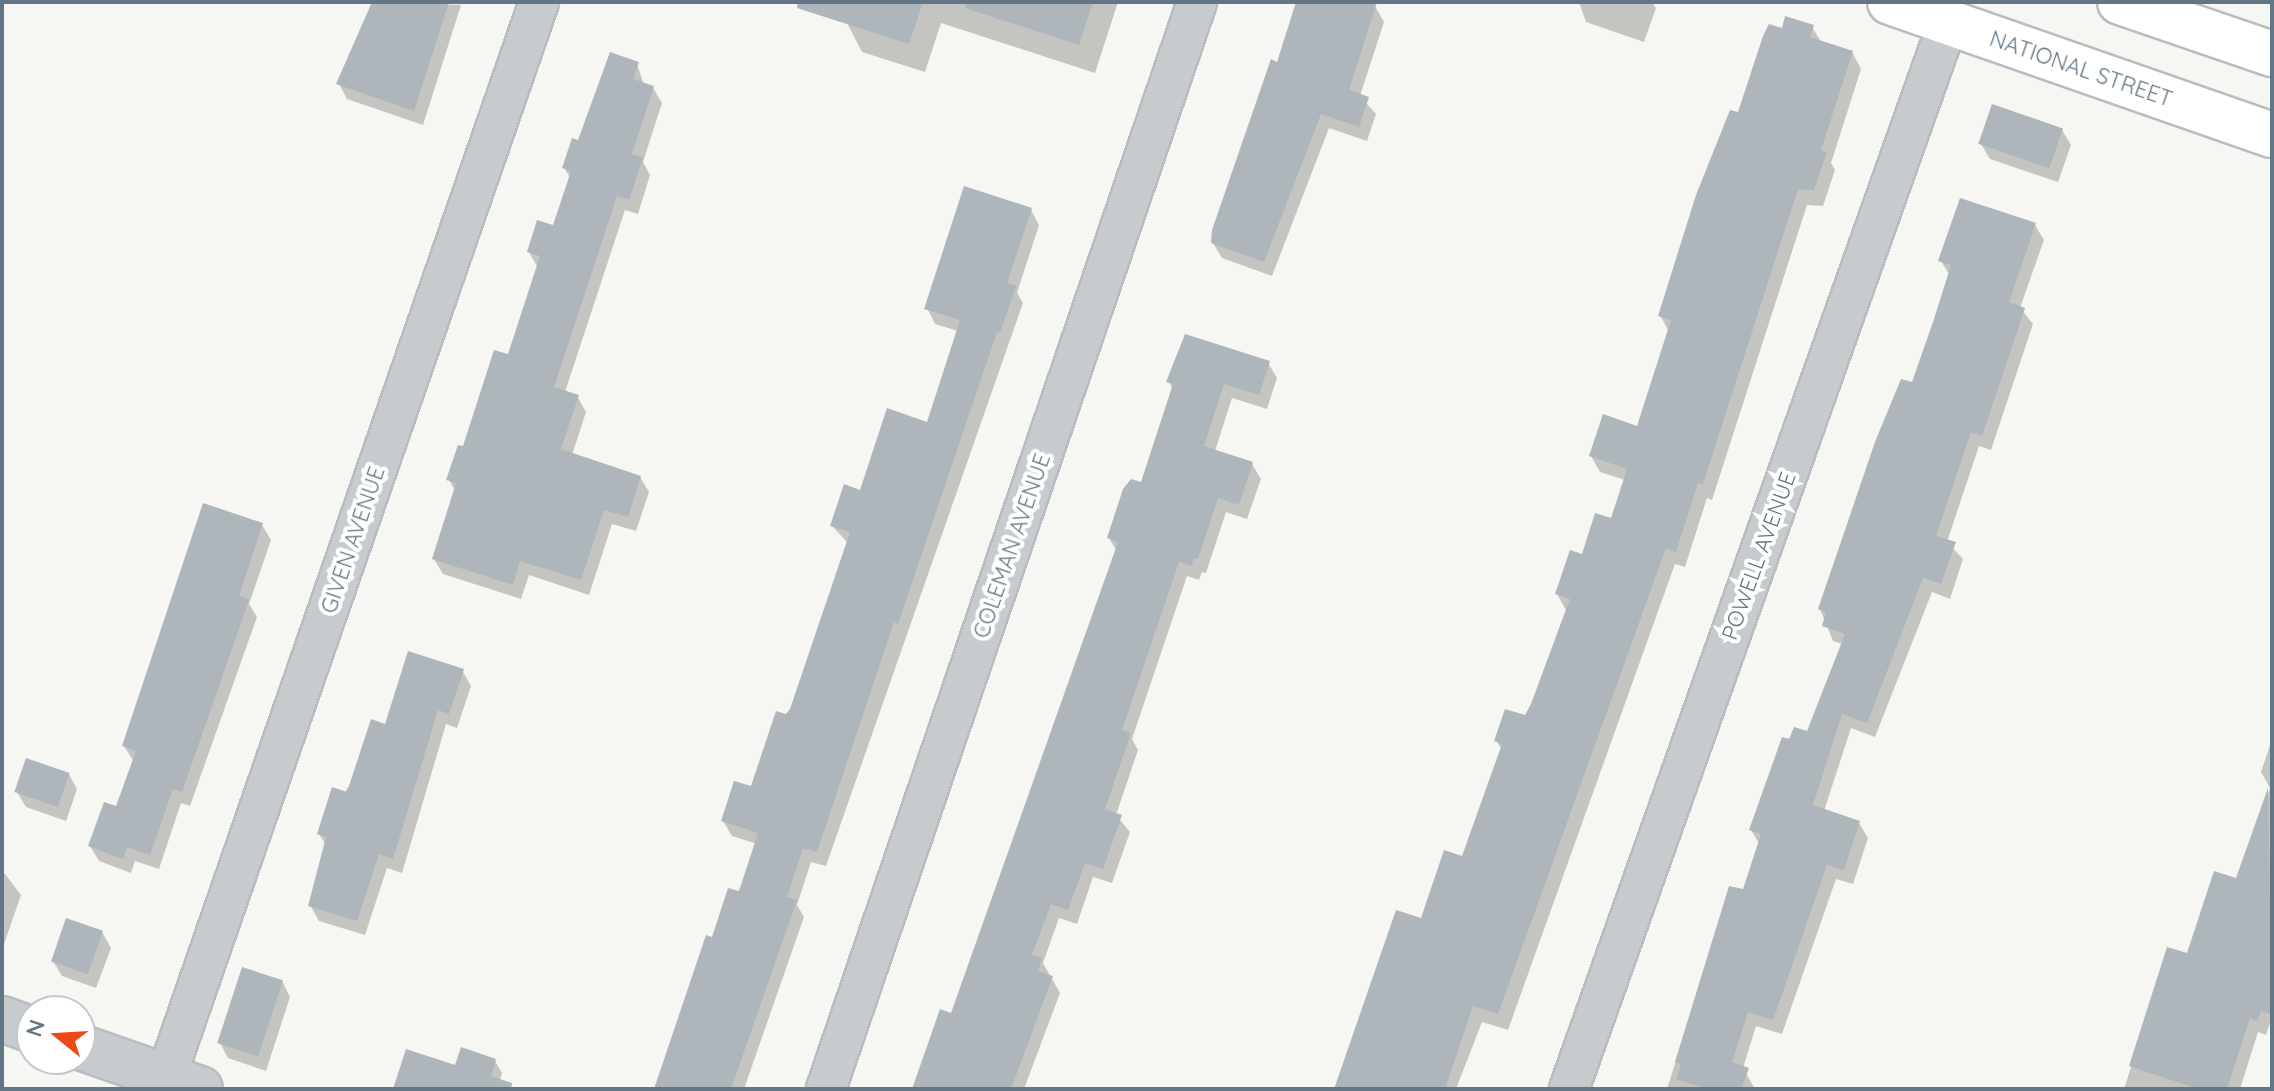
<!DOCTYPE html>
<style>
body{margin:0}
#map{position:relative;width:2274px;height:1091px;overflow:hidden;background:#f6f6f2;font-family:Quicksand,sans-serif}
div>[style]{position:absolute}
.shadow>*{inset:0;background:#0003}
.building>*{inset:0;background:#aeb6bb;transform-origin:0 0}
.roads{filter:drop-shadow(2px 0 #b7bdc1) drop-shadow(-2px 0 #b7bdc1) drop-shadow(0 2px #b7bdc1) drop-shadow(0 -2px #b7bdc1)}
.minor>*{height:38px;margin:-19px;padding:0 19px;transform-origin:19px;border-radius:19px;background:#c8cbce}
.tertiary>*{height:44px;margin:-22px;padding:0 22px;transform-origin:22px;border-radius:22px;background:#c8cbce}
.secondary>*{height:44px;margin:-22px;padding:0 22px;transform-origin:22px;border-radius:22px;background:#fff}
span{translate:-50% -50%;white-space:nowrap;text-align:center;line-height:1.15;-webkit-text-stroke:8px #fff;paint-order:stroke}
.street-label{font-size:22px;color:#637685}
.frame{position:absolute;inset:0;border:4px solid #637685;pointer-events:none}
.north{position:absolute;left:16px;top:995px;width:80px;height:80px;box-sizing:border-box;background:#fff;border:2px solid #c1c8ce;border-radius:50%;rotate:288deg;font-size:22px;font-weight:700;line-height:32px;text-align:center;color:#637685}
.north::after{content:'';display:block;margin:auto;width:28px;height:36px;background:#ee4819;clip-path:polygon(50% 0,100% 100%,50% 72%,0 100%)}
</style>
<div id="map">
<div class="shadow">
<div style="clip-path:polygon(375px 2px,461px 5px,423px 125px,347px 99px,339px 84px)"></div>
<div style="clip-path:polygon(836px 2px,1118px 2px,1095px 73px,941px 23px,925px 72px,862px 52px)"></div>
<div style="clip-path:polygon(1299px 2px,1375px 6px,1384px 22px,1360px 96px,1376px 114px,1367px 141px,1329px 128px,1272px 276px,1222px 258px,1213px 243px)"></div>
<div style="clip-path:polygon(1579px 2px,1652px 2px,1656px 8px,1644px 42px,1586px 22px)"></div>
<div style="clip-path:polygon(1812px 27px,1822px 43px,1852px 52px,1861px 69px,1831px 163px,1835px 170px,1823px 206px,1807px 205px,1712px 500px,1707px 498px,1685px 567px,1675px 564px,1508px 1030px,1482px 1022px,1456px 1089px,1336px 1089px,1422px 920px,1463px 859px,1502px 750px,1496px 740px,1526px 718px,1566px 610px,1557px 594px,1612px 521px,1625px 480px,1600px 472px,1591px 456px,1638px 428px,1669px 332px,1660px 315px,1739px 115px,1783px 30px)"></div>
<div style="clip-path:polygon(637px 64px,644px 85px,653px 88px,662px 103px,643px 162px,650px 175px,638px 214px,625px 210px,565px 392px,577px 396px,586px 412px,572px 455px,640px 477px,649px 492px,636px 531px,612px 524px,589px 595px,529px 575px,521px 599px,443px 574px,434px 559px,456px 492px,449px 480px,509px 357px,538px 268px,529px 252px,555px 228px,571px 179px,564px 168px)"></div>
<div style="clip-path:polygon(2062px 130px,2071px 145px,2058px 182px,1990px 159px,1981px 144px)"></div>
<div style="clip-path:polygon(1031px 210px,1039px 225px,1017px 293px,1023px 303px,826px 866px,811px 862px,797px 905px,804px 917px,744px 1089px,654px 1089px,714px 939px,741px 894px,757px 844px,732px 836px,723px 821px,752px 789px,792px 710px,848px 543px,832px 526px,928px 424px,958px 331px,935px 324px,927px 308px)"></div>
<div style="clip-path:polygon(2035px 225px,2044px 240px,2020px 308px,2033px 324px,1991px 450px,1979px 446px,1947px 542px,1963px 559px,1950px 599px,1932px 592px,1875px 737px,1851px 728px,1824px 811px,1859px 823px,1868px 838px,1853px 884px,1836px 879px,1782px 1034px,1756px 1026px,1743px 1068px,1755px 1089px,1667px 1089px,1730px 889px,1745px 891px,1760px 845px,1751px 830px,1790px 742px,1808px 734px,1843px 644px,1833px 641px,1820px 609px,1913px 385px,1950px 276px,1941px 261px)"></div>
<div style="clip-path:polygon(1268px 363px,1277px 378px,1267px 409px,1232px 398px,1215px 451px,1252px 464px,1261px 479px,1247px 519px,1226px 512px,1206px 573px,1202px 572px,1199px 580px,1187px 576px,1132px 739px,1138px 750px,1116px 815px,1130px 832px,1112px 883px,1093px 877px,1077px 924px,1059px 918px,1043px 963px,1060px 993px,1024px 1089px,913px 1089px,953px 1016px,1117px 552px,1109px 538px,1142px 485px,1173px 390px,1169px 382px)"></div>
<div style="clip-path:polygon(262px 525px,271px 540px,249px 604px,257px 617px,190px 806px,181px 803px,159px 869px,135px 861px,131px 873px,99px 861px,90px 846px,117px 809px,134px 762px,124px 746px)"></div>
<div style="clip-path:polygon(462px 670px,471px 686px,457px 728px,446px 724px,402px 873px,387px 868px,365px 935px,319px 921px,310px 905px,326px 845px,319px 834px,386px 726px)"></div>
<div style="clip-path:polygon(2272px 739px,2272px 1017px,2266px 1035px,2258px 1032px,2240px 1089px,2124px 1089px,2169px 949px,2188px 955px,2237px 881px,2270px 788px,2261px 772px)"></div>
<div style="clip-path:polygon(69px 774px,77px 789px,66px 821px,26px 807px,17px 792px)"></div>
<div style="clip-path:polygon(2px 870px,21px 895px,2px 950px)"></div>
<div style="clip-path:polygon(102px 932px,111px 948px,96px 988px,62px 976px,53px 961px)"></div>
<div style="clip-path:polygon(282px 981px,290px 997px,266px 1071px,228px 1058px,220px 1043px)"></div>
<div style="clip-path:polygon(495px 1061px,502px 1073px,497px 1089px,395px 1089px)"></div>
</div>
<div class="building">
<div style="clip-path:polygon(372px 2px,449px 2px,414px 111px,336px 84px)"></div>
<div style="clip-path:polygon(798px 2px,923px 2px,909px 44px,797px 8px)"></div>
<div style="clip-path:polygon(966px 2px,1093px 2px,1079px 45px,965px 8px)"></div>
<div style="clip-path:polygon(1296px 2px,1377px 2px,1349px 90px,1369px 97px,1359px 127px,1321px 114px,1264px 262px,1211px 243px,1212px 230px,1271px 59px,1277px 62px)"></div>
<div style="clip-path:polygon(1785px 16px,1814px 25px,1810px 37px,1853px 51px,1821px 150px,1827px 152px,1814px 190px,1798px 189px,1703px 484px,1698px 483px,1676px 552px,1666px 548px,1498px 1014px,1473px 1006px,1445px 1089px,1334px 1089px,1396px 910px,1421px 918px,1444px 850px,1462px 856px,1502px 744px,1494px 741px,1505px 709px,1525px 715px,1531px 704px,1570px 599px,1555px 594px,1570px 550px,1582px 554px,1595px 513px,1611px 518px,1627px 469px,1589px 456px,1603px 414px,1637px 426px,1671px 320px,1658px 316px,1696px 195px,1730px 110px,1738px 112px,1763px 36px,1769px 24px,1782px 28px)"></div>
<div style="clip-path:polygon(610px 52px,639px 62px,633px 79px,654px 86px,632px 154px,643px 158px,629px 200px,617px 196px,554px 387px,579px 395px,561px 449px,641px 476px,628px 517px,604px 510px,581px 580px,520px 561px,513px 585px,432px 559px,456px 483px,446px 480px,458px 445px,463px 446px,494px 350px,508px 354px,540px 256px,527px 252px,537px 220px,553px 225px,571px 171px,562px 168px,572px 138px,578px 140px)"></div>
<div style="left:1992px;top:104px;width:75px;height:42px;rotate:19deg"></div>
<div style="clip-path:polygon(964px 186px,1032px 208px,1007px 283px,1016px 286px,1000px 333px,997px 332px,898px 624px,894px 622px,817px 852px,803px 848px,787px 897px,797px 900px,731px 1089px,654px 1089px,706px 935px,712px 937px,728px 888px,739px 891px,758px 833px,721px 821px,734px 781px,751px 786px,776px 711px,786px 714px,790px 709px,850px 532px,830px 526px,844px 484px,860px 490px,887px 408px,927px 422px,960px 320px,924px 309px)"></div>
<div style="clip-path:polygon(1960px 198px,2036px 223px,2009px 302px,2025px 308px,1982px 436px,1971px 432px,1936px 536px,1956px 542px,1941px 584px,1923px 578px,1867px 723px,1842px 714px,1813px 805px,1860px 821px,1844px 870px,1827px 865px,1773px 1020px,1748px 1012px,1732px 1062px,1749px 1068px,1741px 1089px,1707px 1089px,1676px 1079px,1681px 1064px,1675px 1062px,1729px 886px,1743px 889px,1761px 834px,1749px 830px,1782px 737px,1789px 739px,1794px 727px,1807px 731px,1845px 634px,1822px 626px,1826px 612px,1818px 609px,1875px 442px,1901px 379px,1912px 382px,1934px 319px,1951px 265px,1938px 261px)"></div>
<div style="clip-path:polygon(1185px 334px,1270px 361px,1259px 395px,1224px 384px,1204px 446px,1253px 462px,1239px 505px,1218px 498px,1198px 559px,1194px 558px,1191px 566px,1179px 562px,1122px 730px,1131px 733px,1105px 809px,1122px 815px,1103px 869px,1085px 863px,1068px 910px,1051px 904px,1032px 955px,1042px 958px,1038px 971px,1053px 976px,1011px 1089px,912px 1089px,940px 1009px,951px 1013px,1118px 542px,1107px 538px,1123px 489px,1131px 479px,1141px 482px,1173px 384px,1166px 382px)"></div>
<div style="clip-path:polygon(203px 503px,263px 523px,239px 596px,249px 600px,182px 792px,173px 789px,150px 855px,127px 847px,123px 859px,88px 846px,104px 802px,116px 806px,136px 751px,122px 746px)"></div>
<div style="clip-path:polygon(408px 651px,464px 669px,449px 714px,438px 710px,393px 859px,379px 854px,357px 921px,308px 906px,326px 837px,317px 834px,332px 787px,347px 792px,371px 719px,385px 724px)"></div>
<div style="left:26px;top:758px;width:46px;height:36px;rotate:19deg"></div>
<div style="clip-path:polygon(2268px 788px,2272px 1015px,2261px 1011px,2257px 1021px,2250px 1018px,2227px 1089px,2198px 1089px,2129px 1066px,2167px 947px,2187px 953px,2214px 871px,2236px 878px)"></div>
<div style="left:66px;top:918px;width:39px;height:46px;rotate:19deg"></div>
<div style="left:242px;top:967px;width:43px;height:80px;rotate:18deg"></div>
<div style="clip-path:polygon(461px 1047px,496px 1059px,491px 1076px,512px 1083px,511px 1089px,393px 1089px,406px 1049px,455px 1065px)"></div>
</div>
<div class="roads">
<div class="minor">
<div style="left:166px;top:1077px;width:1138px;rotate:-70.86deg"></div>
<div style="left:826px;top:1089px;width:1149px;rotate:-71.15deg"></div>
<div style="left:1569px;top:1089px;width:1131px;rotate:-70.43deg"></div>
</div>
<div class="tertiary">
<div style="left:2px;top:1019px;width:32px;rotate:20deg"></div>
<div style="left:80px;top:1047px;width:127px;rotate:19.3deg"></div>
</div>
<div class="secondary">
<div style="left:1890px;top:2px;width:404px;rotate:19.2deg"></div>
<div style="left:2120px;top:2px;width:161px;rotate:18.9deg"></div>
</div>
</div>
<div class="street-label">
<span style="left:2081px;top:69px;rotate:19deg">NATIONAL STREET</span>
<span style="left:353px;top:540px;rotate:-71deg">GIVEN AVENUE</span>
<span style="left:1012px;top:546px;rotate:-71deg">COLEMAN AVENUE</span>
<span style="left:1759px;top:556px;rotate:-70deg">POWELL AVENUE</span>
</div>
<div class="frame"></div>
<div class="north">N</div>
</div>
